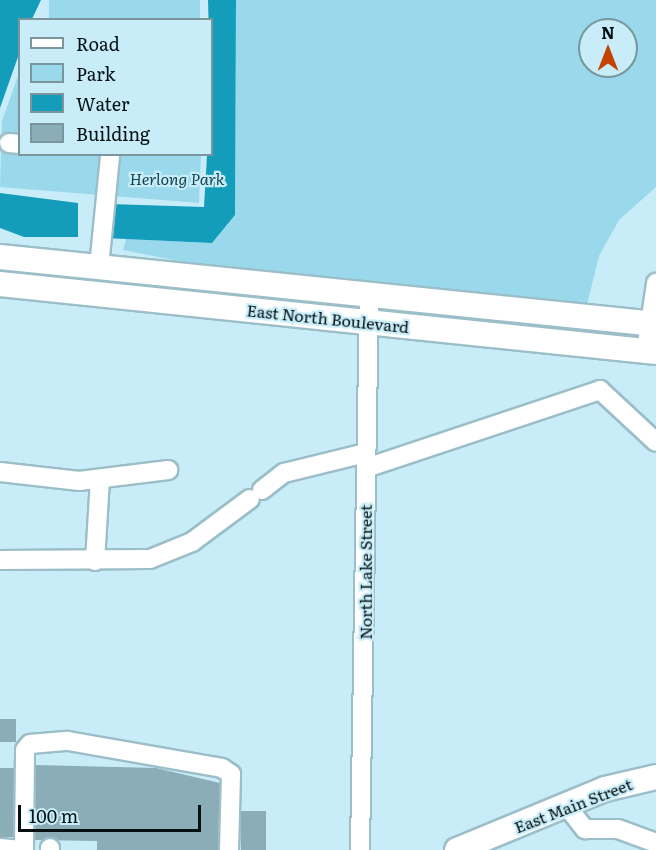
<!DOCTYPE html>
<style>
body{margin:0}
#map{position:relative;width:656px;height:850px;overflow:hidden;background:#c9edf8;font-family:Literata,serif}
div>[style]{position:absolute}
.green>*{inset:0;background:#9ad9ec;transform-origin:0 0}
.water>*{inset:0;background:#139dbb}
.building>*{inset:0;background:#8badb8;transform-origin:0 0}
.roads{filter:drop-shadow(2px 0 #9bbec8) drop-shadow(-2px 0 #9bbec8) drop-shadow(0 2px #9bbec8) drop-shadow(0 -2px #9bbec8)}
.minor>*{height:18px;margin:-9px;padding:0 9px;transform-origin:9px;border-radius:9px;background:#fff}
.major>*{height:24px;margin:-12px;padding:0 12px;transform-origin:12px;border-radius:12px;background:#fff}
span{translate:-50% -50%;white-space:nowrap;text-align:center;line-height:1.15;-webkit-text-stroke:4.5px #c9edf8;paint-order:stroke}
.park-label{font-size:16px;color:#114552;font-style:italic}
.street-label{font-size:16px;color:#041013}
.legend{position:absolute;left:18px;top:18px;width:195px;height:138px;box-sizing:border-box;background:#c9edf8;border:2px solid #7a959c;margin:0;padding:8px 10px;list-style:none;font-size:18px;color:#041013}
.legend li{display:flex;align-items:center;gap:12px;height:30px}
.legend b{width:30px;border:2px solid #7a959c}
.north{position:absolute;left:578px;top:18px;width:60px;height:60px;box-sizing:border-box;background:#c9edf8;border:2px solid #7a959c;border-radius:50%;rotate:0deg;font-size:16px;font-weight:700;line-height:24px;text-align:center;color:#041013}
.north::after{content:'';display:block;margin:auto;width:21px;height:27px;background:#c64000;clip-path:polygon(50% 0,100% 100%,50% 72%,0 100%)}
.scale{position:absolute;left:18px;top:805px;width:183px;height:27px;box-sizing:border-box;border:3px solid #041013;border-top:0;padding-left:8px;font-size:18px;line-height:21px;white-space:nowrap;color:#041013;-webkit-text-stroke:4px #c9edf8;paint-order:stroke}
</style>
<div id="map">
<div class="green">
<div style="left:49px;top:0;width:151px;height:21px"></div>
<div style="clip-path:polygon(evenodd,236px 0,656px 0,656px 187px,619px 220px,599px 256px,587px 305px,194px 264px,123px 250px,126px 239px,212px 243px,235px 215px,236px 0,590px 30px,626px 30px,626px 66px,590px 66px,590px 30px)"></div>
<div style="clip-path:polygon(19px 73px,20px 154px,201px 155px,199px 203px,0 187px,2px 121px)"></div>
</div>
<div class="water">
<div style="clip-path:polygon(0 0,41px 0,32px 19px,20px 20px,19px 54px,0 108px)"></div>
<div style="clip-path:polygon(208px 0,236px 0,235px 215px,212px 243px,104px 238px,109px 204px,204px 207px,207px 155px,212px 154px)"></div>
<div style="clip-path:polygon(0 193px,78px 203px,78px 237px,24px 237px,0 228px)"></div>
</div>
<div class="building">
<div style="left:0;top:719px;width:16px;height:23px"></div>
<div style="clip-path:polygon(36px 765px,156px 768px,220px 783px,218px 850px,97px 850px,97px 841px,35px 840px)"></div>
<div style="left:0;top:768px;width:14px;height:69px"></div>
<div style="left:241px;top:811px;width:25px;height:39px"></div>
</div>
<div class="roads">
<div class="minor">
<div style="left:9px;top:143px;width:11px;rotate:5deg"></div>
<div style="left:99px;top:267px;width:112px;rotate:-84.3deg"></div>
<div style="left:646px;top:351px;width:69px;rotate:-81.6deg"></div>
<div style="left:366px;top:468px;width:247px;rotate:-18.4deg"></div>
<div style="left:600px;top:390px;width:76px;rotate:42.9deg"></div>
<div style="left:0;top:472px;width:80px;rotate:6.5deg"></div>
<div style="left:79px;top:481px;width:90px;rotate:-7deg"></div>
<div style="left:262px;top:490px;width:28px;rotate:-38deg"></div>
<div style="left:284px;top:473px;width:84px;rotate:-13.7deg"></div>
<div style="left:0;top:560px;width:150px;rotate:-0.4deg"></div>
<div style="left:150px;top:559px;width:45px;rotate:-22deg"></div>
<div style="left:192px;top:542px;width:72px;rotate:-36.6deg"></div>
<div style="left:95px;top:561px;width:82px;rotate:-86.5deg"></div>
<div style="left:566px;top:805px;width:31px;rotate:52deg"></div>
<div style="left:585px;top:829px;width:33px"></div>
<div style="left:618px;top:829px;width:40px;rotate:20.2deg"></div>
<div style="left:0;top:848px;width:24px;rotate:5deg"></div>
<div style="left:24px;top:849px;width:99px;rotate:-89.4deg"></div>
<div style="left:25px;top:750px;width:8px;rotate:-50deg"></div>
<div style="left:30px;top:744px;width:38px;rotate:-5deg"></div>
<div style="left:68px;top:741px;width:156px;rotate:9.9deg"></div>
<div style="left:222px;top:768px;width:11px;rotate:34deg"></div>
<div style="left:231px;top:774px;width:76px;rotate:91.5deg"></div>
<div style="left:50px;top:850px;width:2px;rotate:-90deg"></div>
<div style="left:360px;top:850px;width:555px;rotate:-89.07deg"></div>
</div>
<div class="major">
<div style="left:0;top:257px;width:659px;rotate:5.83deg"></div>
<div style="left:0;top:284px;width:660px;rotate:5.92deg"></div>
<div style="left:457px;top:850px;width:160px;rotate:-22.4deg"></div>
<div style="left:605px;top:789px;width:52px;rotate:-13.2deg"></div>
</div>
</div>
<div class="park-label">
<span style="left:177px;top:178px">Herlong Park</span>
</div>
<div class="street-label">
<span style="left:328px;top:318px;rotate:6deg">East North Boulevard</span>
<span style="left:365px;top:572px;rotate:-90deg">North Lake Street</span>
<span style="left:573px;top:805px;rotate:-21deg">East Main Street</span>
</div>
<ul class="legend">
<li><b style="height:8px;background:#fff"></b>Road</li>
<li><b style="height:16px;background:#9ad9ec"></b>Park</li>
<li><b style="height:16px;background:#139dbb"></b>Water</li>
<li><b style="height:16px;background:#8badb8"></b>Building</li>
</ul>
<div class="north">N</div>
<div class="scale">100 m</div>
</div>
